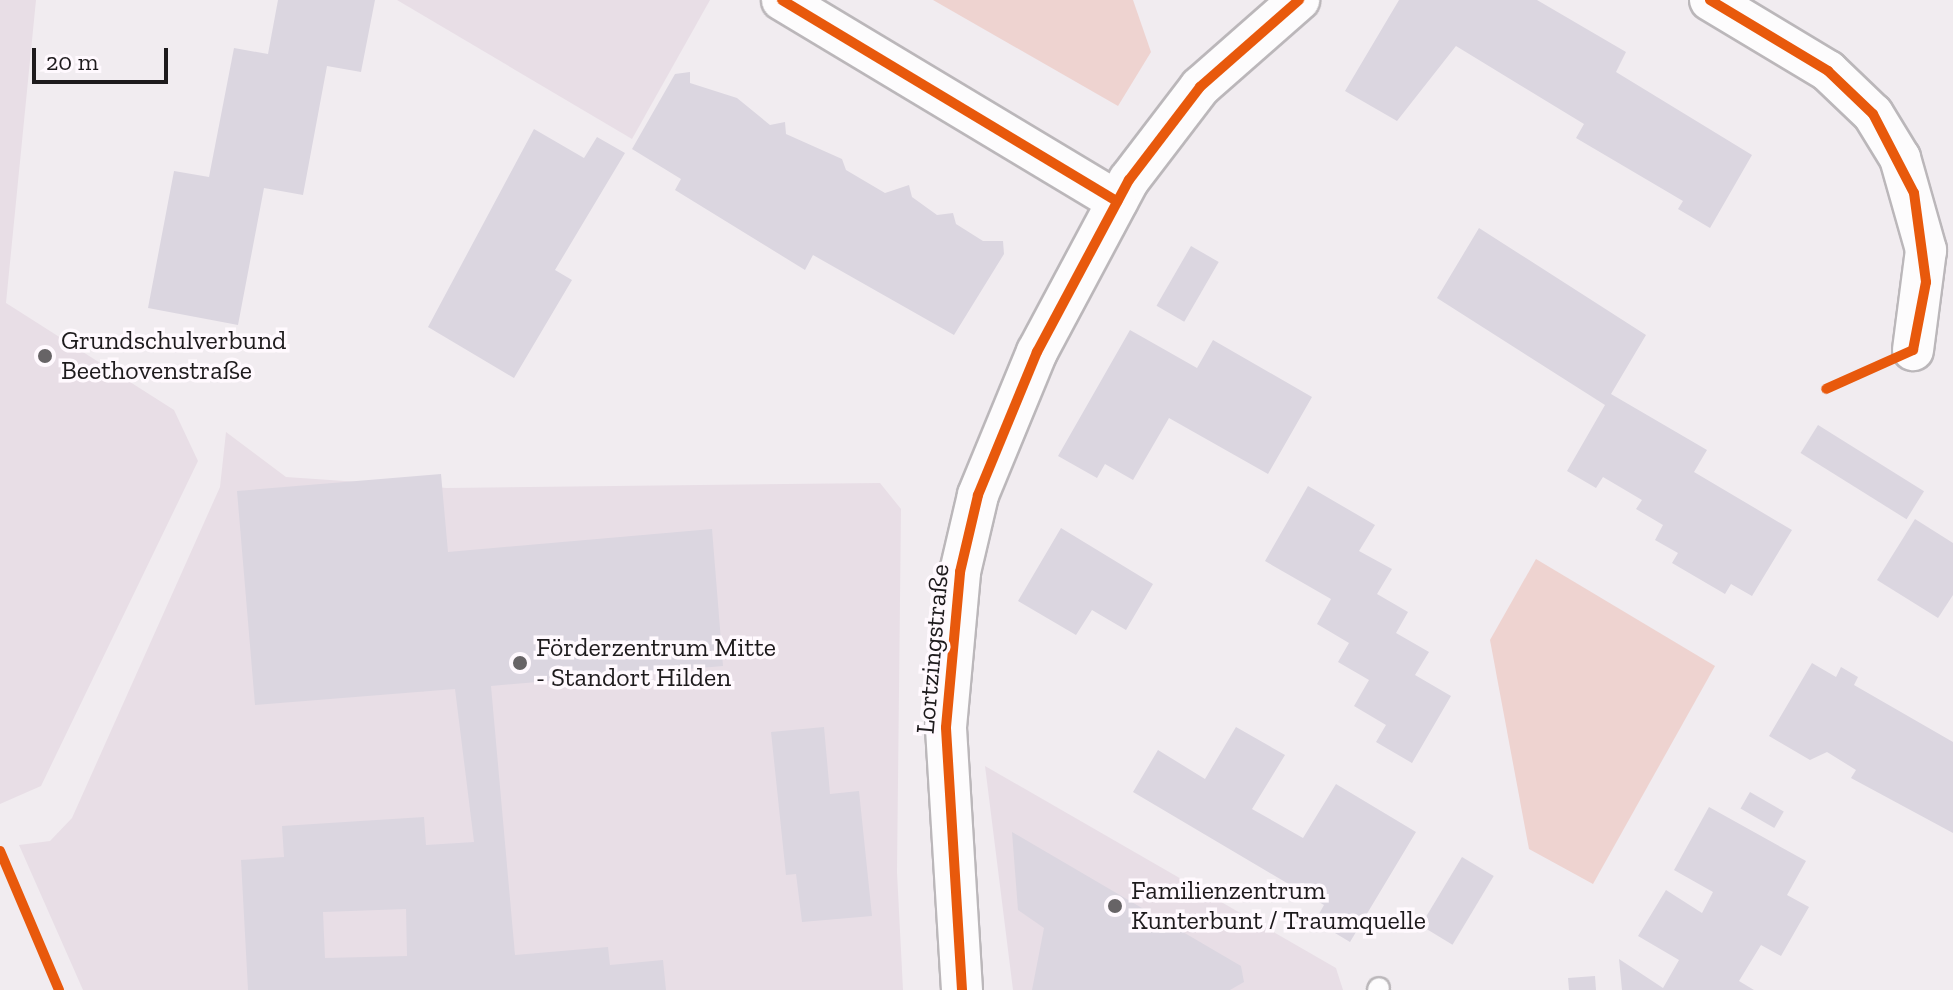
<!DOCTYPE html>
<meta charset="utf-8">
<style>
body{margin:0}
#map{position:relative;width:1953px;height:990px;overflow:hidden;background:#f1ecf0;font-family:"Zilla Slab",serif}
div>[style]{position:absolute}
.built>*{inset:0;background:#e8dee6}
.green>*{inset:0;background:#eed3d0}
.building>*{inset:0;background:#dbd6e0;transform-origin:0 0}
.roads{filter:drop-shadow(2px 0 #bbb7ba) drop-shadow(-2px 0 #bbb7ba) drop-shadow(0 2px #bbb7ba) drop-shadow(0 -2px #bbb7ba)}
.lane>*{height:20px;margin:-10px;padding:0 10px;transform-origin:10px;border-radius:10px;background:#fdfcfd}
.street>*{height:40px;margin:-20px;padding:0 20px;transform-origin:20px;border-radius:20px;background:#fdfcfd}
.cycleway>*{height:10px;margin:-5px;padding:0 5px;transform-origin:5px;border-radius:5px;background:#e8590c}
.dots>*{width:22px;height:22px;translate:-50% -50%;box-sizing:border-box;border:4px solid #fff9fe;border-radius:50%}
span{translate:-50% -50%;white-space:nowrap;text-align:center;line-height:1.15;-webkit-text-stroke:7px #fff9fe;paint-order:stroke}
.poi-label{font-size:26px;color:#1d1a1c}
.left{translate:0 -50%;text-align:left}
.street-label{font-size:26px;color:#1d1a1c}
.scale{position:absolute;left:32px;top:48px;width:136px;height:36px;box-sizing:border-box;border:4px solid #1d1a1c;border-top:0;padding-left:10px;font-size:24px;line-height:28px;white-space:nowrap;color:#1d1a1c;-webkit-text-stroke:6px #fff9fe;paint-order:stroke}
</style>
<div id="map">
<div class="built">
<div style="clip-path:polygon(0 0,36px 0,6px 303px,174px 410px,198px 461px,41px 786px,0 804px)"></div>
<div style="clip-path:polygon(397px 0,710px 0,632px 139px)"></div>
<div style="clip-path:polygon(226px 432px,286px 477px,447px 488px,880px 483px,901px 509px,897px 872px,903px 990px,83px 990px,19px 845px,50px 841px,72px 818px,220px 487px)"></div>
<div style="clip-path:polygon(985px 766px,1336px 968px,1343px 990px,1013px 990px)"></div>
</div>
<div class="green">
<div style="clip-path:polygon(933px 0,1133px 0,1151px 52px,1118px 106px)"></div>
<div style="clip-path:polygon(1536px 559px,1715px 666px,1593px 884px,1529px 849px,1490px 640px)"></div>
</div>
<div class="building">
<div style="clip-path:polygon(278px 0,375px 0,361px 72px,327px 66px,303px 195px,264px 188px,238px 325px,148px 308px,174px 171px,209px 177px,234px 48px,268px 54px)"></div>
<div style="clip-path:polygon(1399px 0,1537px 0,1626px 52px,1616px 72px,1752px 155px,1710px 228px,1678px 209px,1683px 201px,1576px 138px,1584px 124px,1456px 46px,1397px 121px,1345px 91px)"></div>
<div style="clip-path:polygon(690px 72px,690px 83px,737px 98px,770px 125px,785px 122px,786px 134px,842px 159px,846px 170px,885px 193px,909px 185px,912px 197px,937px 215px,953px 213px,956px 224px,983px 241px,1003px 241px,1004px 254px,954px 335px,813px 255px,805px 270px,675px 190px,681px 179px,632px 149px,675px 74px)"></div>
<div style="clip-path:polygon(534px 129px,584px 158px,597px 137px,625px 153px,555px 270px,572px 280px,514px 378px,428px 327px)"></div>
<div style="clip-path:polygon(1479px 228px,1646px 335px,1611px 394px,1707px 450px,1694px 472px,1792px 530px,1752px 596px,1731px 584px,1725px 594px,1672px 563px,1678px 553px,1655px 540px,1663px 525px,1636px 509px,1642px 500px,1603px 477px,1596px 488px,1567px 471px,1605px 405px,1437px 298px)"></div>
<div style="left:1191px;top:246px;width:32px;height:69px;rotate:30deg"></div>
<div style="clip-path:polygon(1130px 330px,1197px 368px,1213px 340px,1312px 397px,1268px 474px,1169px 418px,1133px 480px,1105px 464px,1097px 478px,1058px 456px)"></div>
<div style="left:1818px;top:425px;width:125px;height:33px;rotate:32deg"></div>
<div style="clip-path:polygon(evenodd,441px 474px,448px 552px,712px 529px,723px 666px,491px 686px,515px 955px,608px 947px,610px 965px,663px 960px,666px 990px,248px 990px,241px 860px,284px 857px,282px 826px,424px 817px,426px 845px,474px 842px,455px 689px,255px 705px,237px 491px,441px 474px,406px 909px,407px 956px,325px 958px,323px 912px,406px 909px)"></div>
<div style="clip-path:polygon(1308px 486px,1375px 525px,1359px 551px,1392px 569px,1377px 594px,1408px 612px,1396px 633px,1429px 652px,1415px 675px,1451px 696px,1412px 763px,1376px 742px,1386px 725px,1354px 706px,1369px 680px,1338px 662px,1349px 643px,1317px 624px,1331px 599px,1265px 561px)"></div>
<div style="clip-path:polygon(1915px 519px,1953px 543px,1953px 595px,1938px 618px,1877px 580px)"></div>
<div style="clip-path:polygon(1061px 528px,1153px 584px,1126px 630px,1092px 610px,1076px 635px,1018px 601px)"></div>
<div style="clip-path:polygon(1812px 663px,1836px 677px,1841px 667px,1858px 677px,1854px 685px,1953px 742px,1953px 833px,1851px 778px,1856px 770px,1827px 752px,1810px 760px,1769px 736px)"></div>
<div style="clip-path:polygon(824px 727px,830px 794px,859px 791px,872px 916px,802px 922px,796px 874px,786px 875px,771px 732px)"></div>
<div style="clip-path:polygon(1236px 727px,1285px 755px,1252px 809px,1303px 838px,1336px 784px,1416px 832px,1350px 942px,1315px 921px,1324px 905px,1133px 792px,1158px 750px,1205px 779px)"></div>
<div style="left:1750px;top:792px;width:39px;height:19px;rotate:30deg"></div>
<div style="clip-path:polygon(1709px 807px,1806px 861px,1787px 895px,1809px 907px,1781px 956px,1761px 945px,1739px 981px,1754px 990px,1622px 990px,1619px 959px,1663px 988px,1679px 960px,1638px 936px,1666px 890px,1702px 913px,1713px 892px,1674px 870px)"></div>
<div style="clip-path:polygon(1012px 832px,1241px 966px,1244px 982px,1230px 990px,1032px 990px,1044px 928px,1018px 910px)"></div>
<div style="left:1462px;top:857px;width:37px;height:80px;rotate:31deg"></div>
<div style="clip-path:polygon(1595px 976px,1596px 990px,1569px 990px,1568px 978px)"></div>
</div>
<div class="roads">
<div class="lane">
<div style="left:1378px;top:990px;width:2px;rotate:-63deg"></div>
</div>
<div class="street">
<div style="left:782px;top:0;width:391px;rotate:31deg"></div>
<div style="left:1710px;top:0;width:138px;rotate:31deg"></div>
<div style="left:1828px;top:71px;width:62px;rotate:43.7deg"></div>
<div style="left:1873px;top:114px;width:52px;rotate:58.5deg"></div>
<div style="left:1900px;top:158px;width:96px;rotate:74.2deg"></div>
<div style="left:1926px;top:250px;width:101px;rotate:97.4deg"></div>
<div style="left:962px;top:990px;width:263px;rotate:-93.5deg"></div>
<div style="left:946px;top:727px;width:156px;rotate:-84.8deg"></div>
<div style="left:960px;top:572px;width:79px;rotate:-76.8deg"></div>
<div style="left:978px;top:495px;width:155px;rotate:-67.6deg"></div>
<div style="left:1037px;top:352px;width:195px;rotate:-61.9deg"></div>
<div style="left:1129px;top:180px;width:117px;rotate:-52.6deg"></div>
<div style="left:1200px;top:87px;width:132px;rotate:-41.3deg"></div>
</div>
</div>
<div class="cycleway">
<div style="left:782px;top:0;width:391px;rotate:31deg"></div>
<div style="left:1710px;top:0;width:138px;rotate:31deg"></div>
<div style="left:1828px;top:71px;width:62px;rotate:43.7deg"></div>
<div style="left:1873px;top:114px;width:89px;rotate:62.6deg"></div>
<div style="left:1914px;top:193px;width:90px;rotate:82.3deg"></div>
<div style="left:1926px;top:282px;width:69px;rotate:100.8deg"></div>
<div style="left:1913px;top:350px;width:95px;rotate:155.9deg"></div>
<div style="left:0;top:851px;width:151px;rotate:67deg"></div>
<div style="left:962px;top:990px;width:263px;rotate:-93.5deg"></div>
<div style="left:946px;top:727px;width:156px;rotate:-84.8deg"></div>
<div style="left:960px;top:572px;width:79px;rotate:-76.8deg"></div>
<div style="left:978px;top:495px;width:155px;rotate:-67.6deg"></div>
<div style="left:1037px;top:352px;width:195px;rotate:-61.9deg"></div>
<div style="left:1129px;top:180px;width:117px;rotate:-52.6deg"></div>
<div style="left:1200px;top:87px;width:132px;rotate:-41.3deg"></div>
</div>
<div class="dots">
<div style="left:45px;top:356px;background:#676466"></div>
<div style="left:520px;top:663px;background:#676466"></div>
<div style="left:1115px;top:906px;background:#676466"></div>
</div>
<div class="poi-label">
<span class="left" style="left:61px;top:356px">Grundschulverbund<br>Beethovenstraße</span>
<span class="left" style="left:536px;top:663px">Förderzentrum Mitte<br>- Standort Hilden</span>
<span class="left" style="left:1131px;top:906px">Familienzentrum<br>Kunterbunt / Traumquelle</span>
</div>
<div class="street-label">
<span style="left:933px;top:649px;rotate:-85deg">Lortzingstraße</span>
</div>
<div class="scale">20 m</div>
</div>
